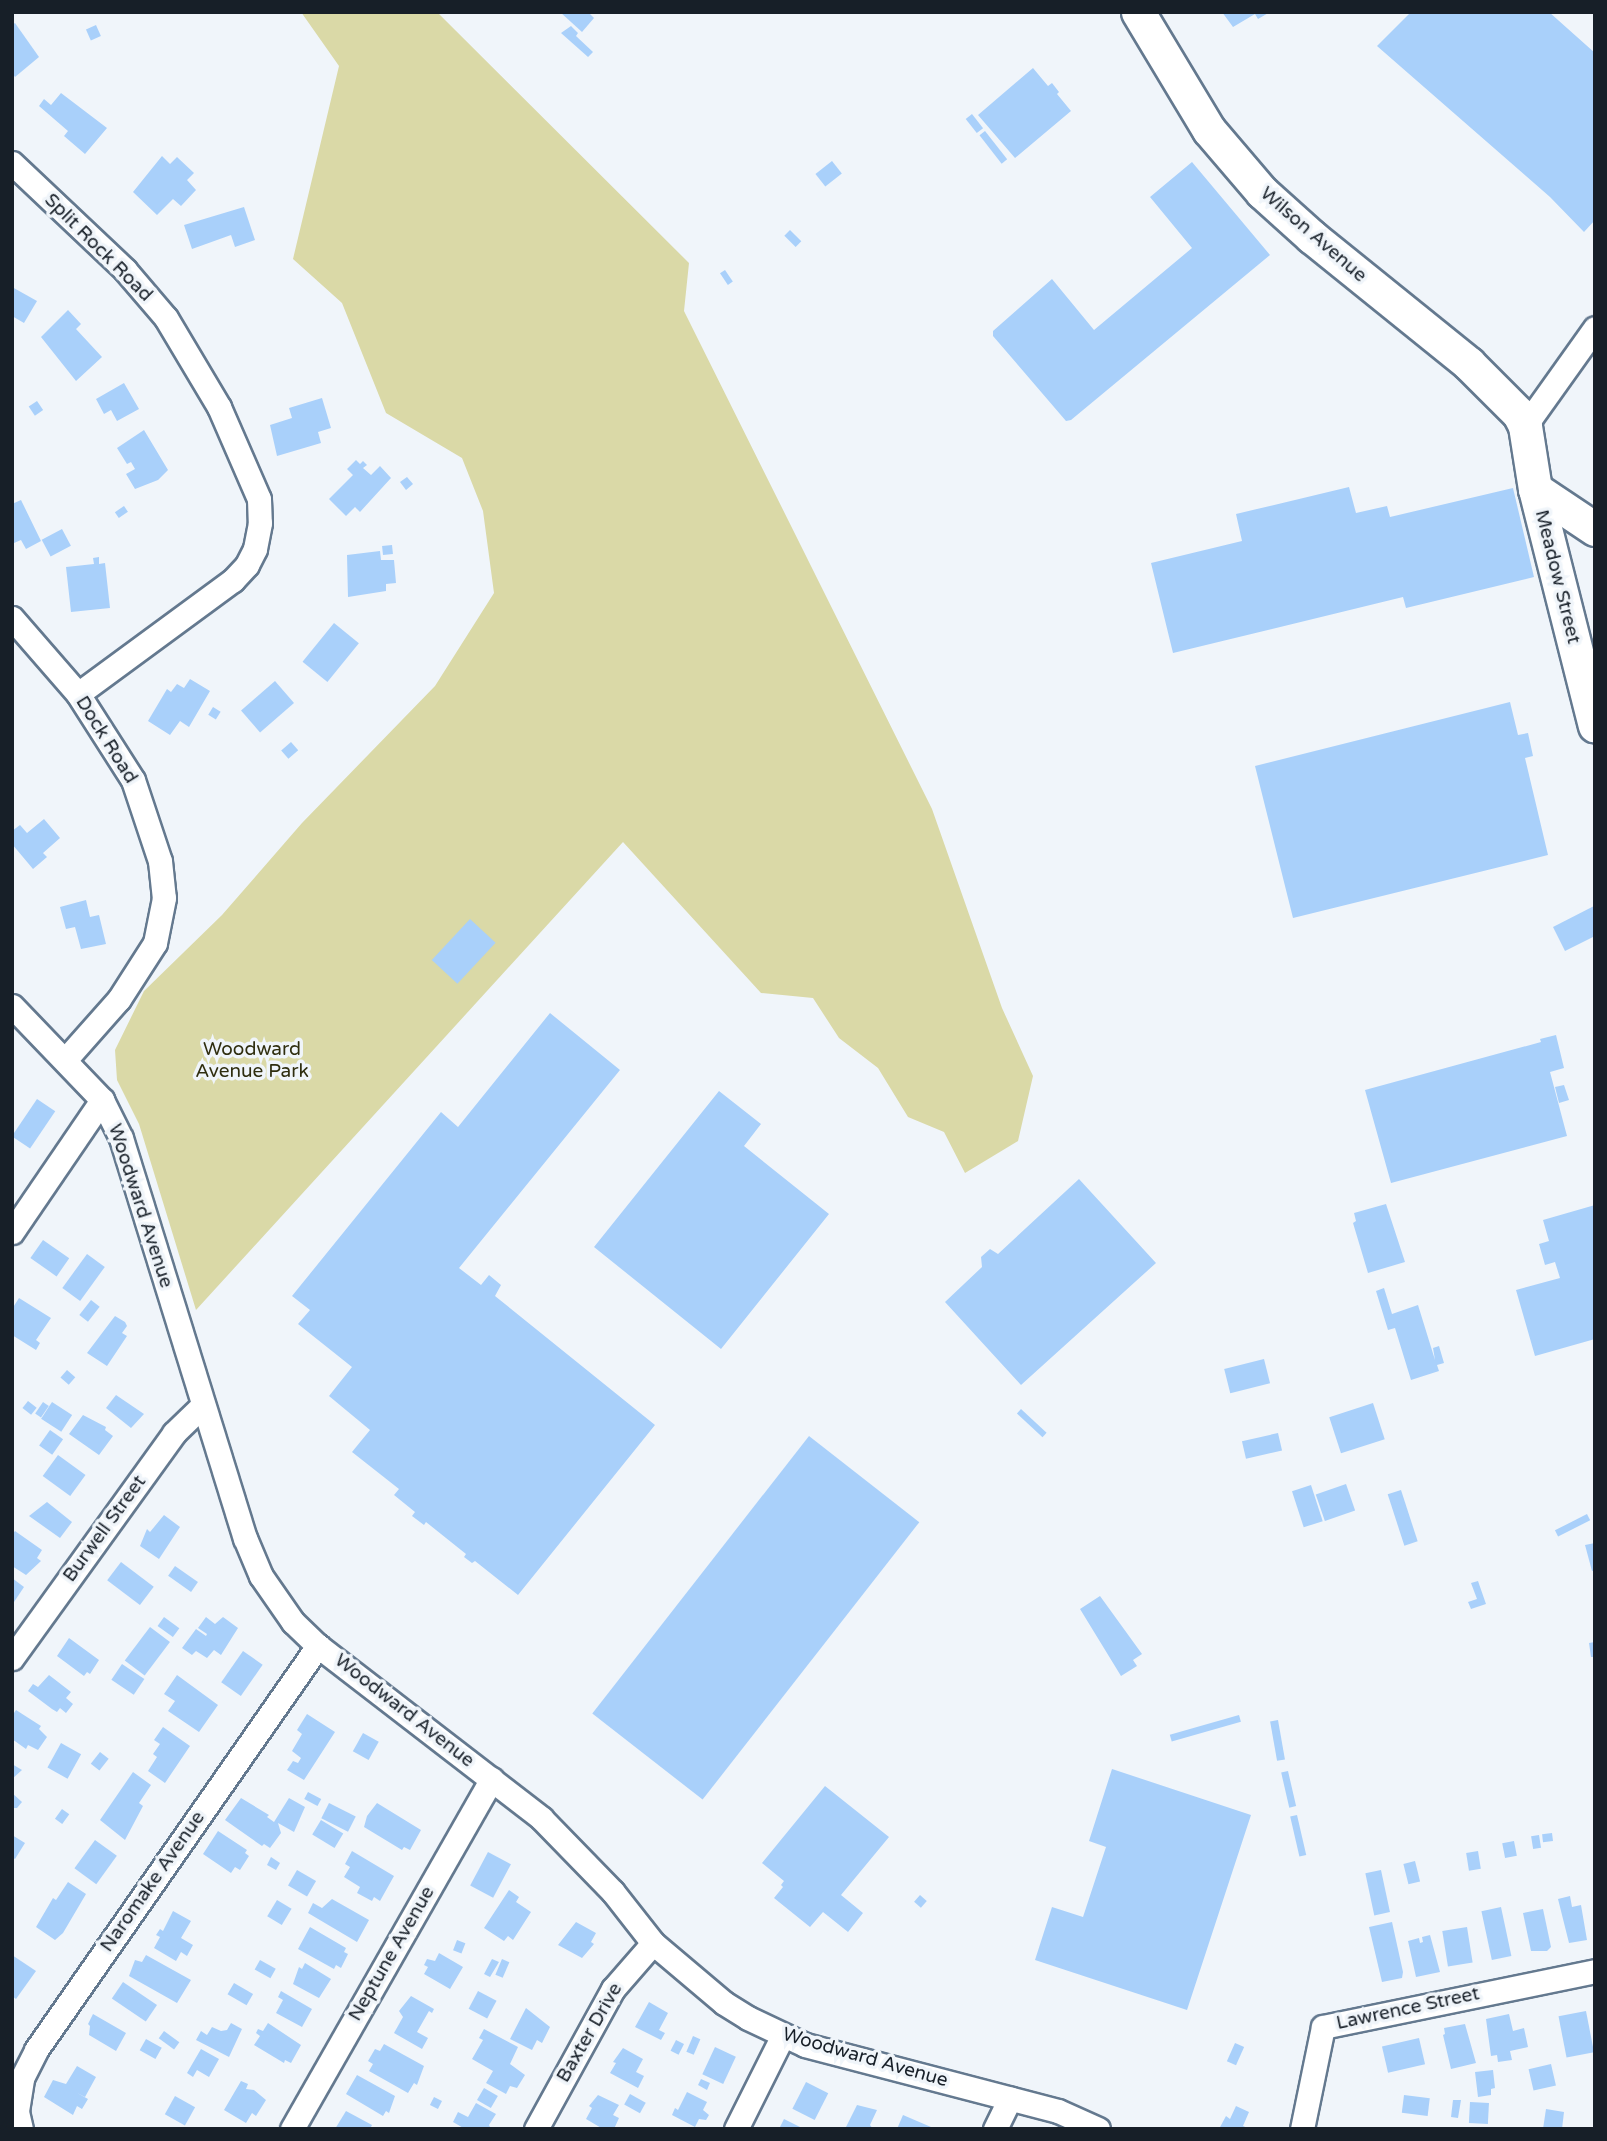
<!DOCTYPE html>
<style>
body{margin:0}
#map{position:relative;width:1607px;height:2141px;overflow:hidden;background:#f0f5fa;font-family:"Varela Round",sans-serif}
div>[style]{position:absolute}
.green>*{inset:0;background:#dad9a7}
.building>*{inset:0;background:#a9d0fa;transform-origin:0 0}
.roads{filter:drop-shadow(2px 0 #64798f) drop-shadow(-2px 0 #64798f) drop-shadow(0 2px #64798f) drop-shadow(0 -2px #64798f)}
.minor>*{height:23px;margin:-11.5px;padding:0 11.5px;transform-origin:11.5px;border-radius:11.5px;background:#fff}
.secondary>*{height:33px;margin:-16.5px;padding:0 16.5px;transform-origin:16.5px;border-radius:16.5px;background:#fff}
span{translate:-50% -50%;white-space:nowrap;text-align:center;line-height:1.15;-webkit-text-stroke:7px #f0f5fa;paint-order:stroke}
.street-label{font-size:19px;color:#171f28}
.park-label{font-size:19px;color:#2f2e0f}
.frame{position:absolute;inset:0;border:14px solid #171f28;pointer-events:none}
</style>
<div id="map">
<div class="green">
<div style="clip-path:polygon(301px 12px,437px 12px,689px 263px,684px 311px,932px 809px,1002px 1008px,1033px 1076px,1018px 1141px,965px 1173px,944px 1132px,908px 1117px,878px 1068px,839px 1038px,813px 998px,761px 993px,623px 842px,196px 1310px,139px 1124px,117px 1080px,115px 1050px,144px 991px,222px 915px,302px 823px,435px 686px,494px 593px,483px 511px,462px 458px,386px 413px,342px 303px,293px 259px,339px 66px)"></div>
</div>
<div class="building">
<div style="clip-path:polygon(560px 12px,588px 12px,594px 18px,582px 32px)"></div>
<div style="clip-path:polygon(1222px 12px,1270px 12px,1258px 19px,1255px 14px,1233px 27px)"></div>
<div style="clip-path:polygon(1411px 12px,1549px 12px,1595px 53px,1595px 220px,1584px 232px,1550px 197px,1377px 46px)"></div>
<div style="clip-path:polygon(15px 23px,39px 57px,15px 77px,12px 73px,12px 25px)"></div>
<div style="left:96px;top:25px;width:12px;height:11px;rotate:66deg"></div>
<div style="clip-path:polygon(571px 26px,578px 33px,576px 36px,593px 52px,588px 57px,561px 33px)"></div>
<div style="clip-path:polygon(1033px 68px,1048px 86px,1052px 83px,1059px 92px,1057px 94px,1071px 111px,1015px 158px,978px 115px)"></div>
<div style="clip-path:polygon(61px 93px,107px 128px,85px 154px,64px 136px,68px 131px,39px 106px,44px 99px,51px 105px)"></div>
<div style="left:972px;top:114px;width:18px;height:8px;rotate:52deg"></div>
<div style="left:985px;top:131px;width:36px;height:7px;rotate:52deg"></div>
<div style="clip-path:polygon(162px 156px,170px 164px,177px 157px,194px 173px,187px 180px,196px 190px,181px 206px,173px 199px,157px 215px,133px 192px)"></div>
<div style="left:832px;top:161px;width:16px;height:21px;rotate:52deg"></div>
<div style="clip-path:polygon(1192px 162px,1270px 255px,1071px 420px,1066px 421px,993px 336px,993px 331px,1052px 279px,1094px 330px,1192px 248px,1150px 197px)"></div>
<div style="clip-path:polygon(244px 207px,255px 240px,235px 247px,231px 235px,192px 249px,184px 225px)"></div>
<div style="left:790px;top:230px;width:16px;height:8px;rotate:45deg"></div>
<div style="left:725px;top:270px;width:14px;height:6px;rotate:56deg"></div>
<div style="clip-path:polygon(12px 287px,37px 301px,24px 323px,12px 316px)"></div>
<div style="clip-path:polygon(68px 310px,81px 324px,76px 329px,102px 357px,76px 381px,41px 337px)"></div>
<div style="clip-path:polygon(124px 383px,139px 409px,117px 421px,111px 410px,104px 414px,96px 399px)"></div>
<div style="clip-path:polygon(322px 398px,331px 428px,318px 432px,321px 443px,277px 456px,270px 425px,292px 418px,289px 408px)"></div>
<div style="left:37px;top:401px;width:11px;height:10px;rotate:56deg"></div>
<div style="clip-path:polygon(144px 430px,168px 470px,158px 480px,135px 489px,126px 474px,135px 469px,131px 462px,127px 464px,117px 448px)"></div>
<div style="clip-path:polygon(356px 460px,360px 464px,363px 461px,367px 465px,363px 468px,371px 475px,380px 466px,391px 478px,360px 512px,355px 507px,346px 516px,329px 499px,353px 475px,347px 469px)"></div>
<div style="clip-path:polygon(407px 477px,413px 484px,406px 490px,400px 482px)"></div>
<div style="clip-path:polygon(1349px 487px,1356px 513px,1387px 506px,1390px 517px,1513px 488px,1534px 577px,1406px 608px,1403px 597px,1173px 653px,1151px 563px,1242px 541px,1236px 514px)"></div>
<div style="clip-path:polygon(21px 500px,41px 541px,26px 549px,21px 540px,14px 543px,12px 541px,12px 504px)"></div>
<div style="left:124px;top:506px;width:7px;height:11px;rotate:56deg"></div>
<div style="left:62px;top:529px;width:19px;height:23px;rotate:62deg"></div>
<div style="left:392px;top:545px;width:9px;height:10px;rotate:84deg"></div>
<div style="clip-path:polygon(380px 551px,381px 560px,394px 560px,396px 583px,386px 584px,386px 591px,348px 597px,347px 555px)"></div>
<div style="clip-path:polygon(99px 557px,99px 564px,105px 563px,110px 608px,71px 612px,66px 567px,94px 564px,93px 558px)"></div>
<div style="left:334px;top:623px;width:32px;height:50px;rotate:39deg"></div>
<div style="clip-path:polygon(190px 679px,210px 691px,189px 727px,180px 721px,170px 735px,148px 721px,167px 689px,171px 692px,177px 684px,184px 688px)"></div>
<div style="left:275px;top:681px;width:29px;height:45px;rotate:49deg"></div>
<div style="clip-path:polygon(1510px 702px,1518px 735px,1528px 733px,1533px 756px,1525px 758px,1548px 855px,1293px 918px,1255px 766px)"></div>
<div style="left:213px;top:707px;width:9px;height:9px;rotate:32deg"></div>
<div style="left:291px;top:742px;width:11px;height:13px;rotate:49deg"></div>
<div style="clip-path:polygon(44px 819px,60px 838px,43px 853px,47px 857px,33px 869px,12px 844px,12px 831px,20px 825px,27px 833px)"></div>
<div style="clip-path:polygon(86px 900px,90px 917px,99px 915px,106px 944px,81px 949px,75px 927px,66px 929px,60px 907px)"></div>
<div style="clip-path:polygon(1594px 906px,1595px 936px,1565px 951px,1553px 927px)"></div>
<div style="left:470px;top:919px;width:35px;height:56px;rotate:43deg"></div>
<div style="clip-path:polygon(550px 1013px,620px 1070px,459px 1268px,481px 1285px,489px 1275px,501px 1285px,495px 1296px,655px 1425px,518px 1595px,475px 1561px,472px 1563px,464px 1557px,466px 1554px,426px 1522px,424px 1525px,412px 1516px,415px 1512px,394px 1495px,399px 1489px,352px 1452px,370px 1430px,329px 1396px,352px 1367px,298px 1324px,310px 1310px,292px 1296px,441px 1112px,458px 1127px)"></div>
<div style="clip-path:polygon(1556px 1035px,1564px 1068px,1550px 1072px,1567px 1136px,1391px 1183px,1365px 1090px,1541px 1042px,1540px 1039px)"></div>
<div style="clip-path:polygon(1564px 1085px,1569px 1100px,1559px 1103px,1555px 1087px)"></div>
<div style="clip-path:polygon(719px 1091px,761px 1124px,744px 1146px,829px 1214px,721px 1349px,594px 1247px)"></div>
<div style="left:37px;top:1099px;width:22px;height:45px;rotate:34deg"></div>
<div style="clip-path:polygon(1079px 1179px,1156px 1263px,1021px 1385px,945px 1302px,982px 1267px,981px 1257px,990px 1249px,998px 1254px)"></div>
<div style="clip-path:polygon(1386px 1204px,1405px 1262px,1368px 1273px,1353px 1223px,1356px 1221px,1354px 1213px)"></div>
<div style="clip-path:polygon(1595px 1205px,1595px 1339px,1535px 1356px,1516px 1290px,1560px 1278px,1555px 1262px,1545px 1265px,1539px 1244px,1549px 1241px,1543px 1220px)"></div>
<div style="left:43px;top:1240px;width:32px;height:22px;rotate:35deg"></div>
<div style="left:87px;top:1254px;width:22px;height:42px;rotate:36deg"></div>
<div style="clip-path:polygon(1384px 1288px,1392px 1314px,1418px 1305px,1435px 1360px,1433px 1348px,1439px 1346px,1444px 1363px,1437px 1365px,1439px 1371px,1411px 1380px,1395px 1328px,1388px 1330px,1376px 1291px)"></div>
<div style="clip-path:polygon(19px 1298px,51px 1318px,36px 1340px,40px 1343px,36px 1350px,12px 1335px,12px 1309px)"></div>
<div style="left:91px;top:1300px;width:11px;height:19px;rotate:38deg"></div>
<div style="clip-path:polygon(115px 1316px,125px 1322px,127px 1326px,122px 1333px,127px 1336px,107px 1366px,87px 1353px)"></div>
<div style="left:1264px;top:1359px;width:25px;height:41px;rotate:76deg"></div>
<div style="left:67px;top:1370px;width:11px;height:10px;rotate:41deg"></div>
<div style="clip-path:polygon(116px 1395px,144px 1414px,131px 1428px,106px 1408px)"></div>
<div style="left:28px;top:1401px;width:11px;height:9px;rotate:38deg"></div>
<div style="left:43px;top:1402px;width:7px;height:14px;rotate:34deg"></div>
<div style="left:52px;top:1402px;width:24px;height:20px;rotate:33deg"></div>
<div style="left:1373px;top:1403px;width:38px;height:46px;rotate:72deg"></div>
<div style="left:1021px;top:1409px;width:35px;height:6px;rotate:43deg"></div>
<div style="clip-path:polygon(83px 1415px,106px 1427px,105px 1430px,113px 1436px,99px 1455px,69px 1434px)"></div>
<div style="left:50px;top:1430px;width:16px;height:19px;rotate:35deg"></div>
<div style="left:1278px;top:1433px;width:18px;height:37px;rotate:77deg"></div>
<div style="left:809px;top:1436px;width:140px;height:352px;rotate:38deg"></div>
<div style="left:58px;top:1455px;width:34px;height:26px;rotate:36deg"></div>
<div style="left:1346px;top:1484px;width:28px;height:32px;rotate:71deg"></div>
<div style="left:1311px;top:1485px;width:38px;height:20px;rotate:72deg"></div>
<div style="left:1401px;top:1490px;width:54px;height:14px;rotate:72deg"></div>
<div style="clip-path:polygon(47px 1502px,72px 1522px,60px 1538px,29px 1516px)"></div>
<div style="left:1587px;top:1514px;width:7px;height:36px;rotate:63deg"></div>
<div style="clip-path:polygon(164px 1515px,180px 1527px,159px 1559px,140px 1546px,147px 1529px,150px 1532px)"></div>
<div style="clip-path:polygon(15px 1531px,42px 1550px,37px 1558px,41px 1561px,26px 1575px,12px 1566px,12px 1535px)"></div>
<div style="clip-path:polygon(1595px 1543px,1595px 1570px,1592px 1571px,1585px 1545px)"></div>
<div style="left:121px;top:1562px;width:41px;height:23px;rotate:37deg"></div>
<div style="left:175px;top:1566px;width:28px;height:12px;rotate:35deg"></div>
<div style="clip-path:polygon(12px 1578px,24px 1587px,12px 1605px)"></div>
<div style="clip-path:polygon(1478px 1581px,1486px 1604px,1471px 1609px,1468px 1602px,1477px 1599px,1471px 1583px)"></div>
<div style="clip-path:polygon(1100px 1596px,1142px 1654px,1133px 1660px,1137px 1666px,1121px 1676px,1080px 1609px)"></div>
<div style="left:164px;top:1617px;width:19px;height:11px;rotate:36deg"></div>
<div style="clip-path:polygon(206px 1617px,215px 1624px,223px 1617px,238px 1628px,221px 1655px,214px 1650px,207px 1658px,196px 1651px,192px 1655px,182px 1648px,196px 1629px,206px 1636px,207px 1634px,198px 1628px)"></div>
<div style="left:150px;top:1627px;width:25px;height:42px;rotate:37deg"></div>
<div style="clip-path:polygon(69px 1638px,99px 1660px,90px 1674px,87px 1672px,84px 1676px,57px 1656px)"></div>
<div style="clip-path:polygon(1595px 1642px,1595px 1657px,1591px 1657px,1589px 1643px)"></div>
<div style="left:243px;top:1651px;width:24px;height:38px;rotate:35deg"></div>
<div style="left:122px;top:1664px;width:27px;height:19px;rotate:34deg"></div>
<div style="clip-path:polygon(49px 1675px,71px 1692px,66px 1698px,73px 1704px,66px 1713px,60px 1708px,57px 1712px,52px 1709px,28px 1691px,33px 1684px,38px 1687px)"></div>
<div style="clip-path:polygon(177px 1675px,218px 1705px,199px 1732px,168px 1711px,175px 1701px,164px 1694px)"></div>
<div style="clip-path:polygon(16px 1710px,41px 1726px,39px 1729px,47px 1737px,38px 1750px,28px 1745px,26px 1749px,12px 1739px,12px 1716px)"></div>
<div style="clip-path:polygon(307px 1714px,335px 1732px,304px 1780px,287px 1770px,293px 1761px,298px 1763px,301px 1758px,292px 1751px,302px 1734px,297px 1730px)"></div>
<div style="left:1239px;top:1715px;width:7px;height:72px;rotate:74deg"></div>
<div style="left:1278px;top:1720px;width:40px;height:8px;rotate:80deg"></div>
<div style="clip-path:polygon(163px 1727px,190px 1746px,165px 1783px,148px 1771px,157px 1757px,153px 1754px,160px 1744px,154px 1740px)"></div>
<div style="left:363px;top:1733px;width:18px;height:21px;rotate:29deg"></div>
<div style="left:61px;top:1743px;width:23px;height:28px;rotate:29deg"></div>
<div style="left:100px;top:1752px;width:11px;height:15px;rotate:38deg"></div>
<div style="clip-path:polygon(12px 1764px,22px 1770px,12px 1779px)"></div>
<div style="clip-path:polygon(1112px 1769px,1251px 1815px,1187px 2010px,1035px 1960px,1052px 1907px,1083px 1917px,1106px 1847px,1089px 1841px)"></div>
<div style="left:1288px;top:1771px;width:36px;height:7px;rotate:77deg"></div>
<div style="clip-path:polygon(133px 1772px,151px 1785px,139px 1803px,143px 1806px,125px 1840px,100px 1820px)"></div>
<div style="clip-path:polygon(825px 1786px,889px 1837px,841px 1895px,863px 1913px,848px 1932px,823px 1912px,810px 1927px,774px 1898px,783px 1887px,781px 1885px,784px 1881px,762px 1863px)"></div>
<div style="left:308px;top:1792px;width:15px;height:8px;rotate:28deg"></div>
<div style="clip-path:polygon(12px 1793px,22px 1802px,17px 1808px,12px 1808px)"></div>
<div style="clip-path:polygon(241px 1798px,269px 1815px,267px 1817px,274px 1822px,289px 1798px,305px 1807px,294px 1832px,278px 1823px,281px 1833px,270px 1848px,264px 1844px,262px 1846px,225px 1820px)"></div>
<div style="left:329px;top:1803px;width:30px;height:17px;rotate:27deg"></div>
<div style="clip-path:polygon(377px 1803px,421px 1830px,410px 1850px,404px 1847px,402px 1850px,364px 1827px,367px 1816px)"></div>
<div style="left:62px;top:1809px;width:9px;height:12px;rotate:36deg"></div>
<div style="left:1297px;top:1815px;width:41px;height:7px;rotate:77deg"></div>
<div style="left:321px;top:1820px;width:26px;height:17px;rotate:31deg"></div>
<div style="clip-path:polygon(218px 1831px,247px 1850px,245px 1853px,249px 1856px,240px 1870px,235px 1867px,231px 1873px,203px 1854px)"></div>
<div style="left:1552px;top:1833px;width:8px;height:10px;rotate:83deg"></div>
<div style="clip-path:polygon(12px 1835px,25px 1843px,15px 1859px,12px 1857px)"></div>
<div style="left:1539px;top:1835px;width:13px;height:8px;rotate:81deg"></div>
<div style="left:95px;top:1840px;width:27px;height:35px;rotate:36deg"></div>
<div style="left:1514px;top:1841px;width:15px;height:12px;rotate:79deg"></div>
<div style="clip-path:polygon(352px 1851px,394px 1876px,380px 1901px,374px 1897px,372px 1901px,357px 1893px,360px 1887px,344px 1877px,350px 1867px,345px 1864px)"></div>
<div style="left:1478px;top:1851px;width:18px;height:12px;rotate:81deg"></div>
<div style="left:488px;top:1852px;width:26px;height:38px;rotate:28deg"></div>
<div style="clip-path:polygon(271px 1857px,280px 1863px,276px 1870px,267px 1865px)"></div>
<div style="left:1415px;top:1861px;width:21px;height:12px;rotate:76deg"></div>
<div style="left:297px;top:1870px;width:22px;height:18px;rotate:30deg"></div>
<div style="left:1381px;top:1870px;width:43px;height:16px;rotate:78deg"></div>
<div style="clip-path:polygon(68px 1882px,86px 1894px,63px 1933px,55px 1940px,36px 1927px,53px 1898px,56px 1900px)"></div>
<div style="clip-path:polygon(509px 1890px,519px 1897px,516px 1902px,531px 1912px,513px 1940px,508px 1936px,504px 1941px,484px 1928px)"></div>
<div style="left:920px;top:1895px;width:9px;height:9px;rotate:41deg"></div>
<div style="clip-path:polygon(1570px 1896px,1572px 1907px,1581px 1905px,1587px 1940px,1569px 1943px,1558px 1899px)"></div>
<div style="clip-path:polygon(332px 1899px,369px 1920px,357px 1942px,308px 1913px,313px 1903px,322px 1908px)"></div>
<div style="left:277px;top:1900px;width:17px;height:19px;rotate:31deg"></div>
<div style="left:1501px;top:1907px;width:50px;height:20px;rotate:78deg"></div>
<div style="clip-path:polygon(1543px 1909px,1551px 1947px,1547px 1951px,1531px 1951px,1523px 1913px)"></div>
<div style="clip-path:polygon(173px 1911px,191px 1921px,181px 1938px,193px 1945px,187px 1956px,181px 1952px,176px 1961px,154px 1948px,160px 1937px,156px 1935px,160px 1929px,163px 1931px)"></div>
<div style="clip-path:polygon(576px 1922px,596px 1933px,591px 1942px,594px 1944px,582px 1958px,558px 1945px)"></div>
<div style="clip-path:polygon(1392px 1922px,1403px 1972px,1402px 1978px,1382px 1982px,1369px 1927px)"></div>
<div style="clip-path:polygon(310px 1927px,346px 1948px,344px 1952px,348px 1954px,341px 1968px,336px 1965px,334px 1969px,298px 1949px)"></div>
<div style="left:1467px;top:1927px;width:36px;height:25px;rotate:81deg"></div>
<div style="clip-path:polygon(1430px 1935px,1440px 1972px,1416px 1977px,1408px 1941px,1419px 1938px,1420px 1943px,1423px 1942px,1422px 1937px)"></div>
<div style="left:457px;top:1940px;width:9px;height:11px;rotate:21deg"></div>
<div style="clip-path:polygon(439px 1953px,463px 1967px,450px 1989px,424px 1974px,428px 1967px,424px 1965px,427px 1959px,435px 1961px)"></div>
<div style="clip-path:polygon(12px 1955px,36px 1971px,16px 1999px,12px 1996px)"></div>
<div style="clip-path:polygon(146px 1955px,191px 1980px,177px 2003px,129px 1976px,135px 1960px,142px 1962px)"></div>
<div style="clip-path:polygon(492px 1959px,499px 1962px,490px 1977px,484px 1974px)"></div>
<div style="left:502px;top:1959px;width:8px;height:17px;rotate:23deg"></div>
<div style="left:260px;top:1960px;width:18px;height:11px;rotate:29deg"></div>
<div style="clip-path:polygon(305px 1963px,331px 1979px,319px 1998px,293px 1984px,299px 1967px,302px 1969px)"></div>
<div style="left:123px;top:1982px;width:41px;height:20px;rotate:34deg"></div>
<div style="left:234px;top:1983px;width:22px;height:13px;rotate:30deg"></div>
<div style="clip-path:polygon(281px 1991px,312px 2009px,302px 2027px,276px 2013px,283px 2000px,278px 1997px)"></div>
<div style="left:478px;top:1991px;width:21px;height:20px;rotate:28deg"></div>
<div style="clip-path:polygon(411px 1996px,434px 2009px,432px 2013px,429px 2011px,417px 2032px,428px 2038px,422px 2049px,394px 2033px,403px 2017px,399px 2011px)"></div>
<div style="clip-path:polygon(649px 2002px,668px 2013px,659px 2030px,665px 2033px,661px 2040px,635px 2027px)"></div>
<div style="clip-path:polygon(526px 2008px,550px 2027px,542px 2043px,537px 2040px,532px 2050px,510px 2039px)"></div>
<div style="left:1586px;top:2011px;width:42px;height:28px;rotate:79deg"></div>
<div style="clip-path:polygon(93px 2014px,126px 2033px,116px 2051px,89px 2035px,90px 2026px,88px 2024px)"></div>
<div style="clip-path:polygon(1509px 2014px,1513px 2031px,1524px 2028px,1528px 2047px,1510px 2051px,1512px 2060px,1498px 2062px,1497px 2055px,1491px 2056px,1486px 2019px)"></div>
<div style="clip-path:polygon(231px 2023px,242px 2029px,229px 2057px,196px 2040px,201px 2031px,207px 2035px,212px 2027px,221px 2031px,227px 2030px)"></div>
<div style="clip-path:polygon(268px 2023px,301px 2045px,291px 2063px,285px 2060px,284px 2063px,254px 2045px,260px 2036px,256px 2033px,258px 2029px,263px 2031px)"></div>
<div style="clip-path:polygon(1465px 2024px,1476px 2063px,1451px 2069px,1443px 2035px,1445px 2034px,1444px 2028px)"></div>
<div style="clip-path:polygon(484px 2029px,518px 2047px,510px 2064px,525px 2075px,517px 2088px,510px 2086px,506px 2094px,486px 2083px,493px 2071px,472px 2059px,483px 2040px,479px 2038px)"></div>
<div style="left:164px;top:2031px;width:19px;height:9px;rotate:36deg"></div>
<div style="left:693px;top:2036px;width:8px;height:17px;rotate:23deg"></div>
<div style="left:1419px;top:2038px;width:27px;height:38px;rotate:77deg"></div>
<div style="left:146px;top:2039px;width:18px;height:13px;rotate:29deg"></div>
<div style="left:676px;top:2040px;width:9px;height:12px;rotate:27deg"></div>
<div style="left:1235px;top:2043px;width:10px;height:20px;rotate:24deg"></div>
<div style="clip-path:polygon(384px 2044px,424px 2066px,417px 2085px,414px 2083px,408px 2093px,369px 2071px,373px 2064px,368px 2061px,375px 2049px,380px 2051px)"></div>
<div style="left:715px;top:2047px;width:23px;height:30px;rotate:25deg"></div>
<div style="clip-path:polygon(623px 2048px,643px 2059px,636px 2072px,644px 2076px,638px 2088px,610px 2073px,616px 2063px,613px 2062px)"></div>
<div style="clip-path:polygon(201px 2049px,219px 2059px,209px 2077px,197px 2070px,193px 2077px,187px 2073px)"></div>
<div style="left:1551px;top:2064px;width:22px;height:23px;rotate:77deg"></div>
<div style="clip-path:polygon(77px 2066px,96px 2077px,85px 2097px,77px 2093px,88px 2099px,82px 2109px,77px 2106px,73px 2115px,44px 2097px,53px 2080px,66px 2084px)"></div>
<div style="clip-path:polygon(1493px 2070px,1495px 2088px,1491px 2089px,1491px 2095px,1478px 2097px,1475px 2072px)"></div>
<div style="clip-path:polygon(357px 2075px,395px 2096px,389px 2113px,386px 2111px,383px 2116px,346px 2094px)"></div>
<div style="clip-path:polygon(701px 2079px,710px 2083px,707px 2090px,698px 2085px)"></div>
<div style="clip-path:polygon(241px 2081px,248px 2084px,246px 2089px,254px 2090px,266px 2100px,256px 2116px,252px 2113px,246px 2123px,224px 2110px)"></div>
<div style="left:806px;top:2082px;width:25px;height:30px;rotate:27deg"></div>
<div style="left:484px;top:2088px;width:16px;height:14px;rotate:30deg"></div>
<div style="clip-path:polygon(687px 2092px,707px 2102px,703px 2110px,709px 2115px,706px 2120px,699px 2119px,695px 2127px,672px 2115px,675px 2108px,678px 2110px)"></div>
<div style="left:630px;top:2094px;width:18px;height:12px;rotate:29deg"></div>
<div style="clip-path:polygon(598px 2095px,619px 2105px,613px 2115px,619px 2118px,614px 2129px,603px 2129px,586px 2119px,592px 2108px,589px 2106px)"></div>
<div style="left:1404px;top:2095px;width:26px;height:18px;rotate:7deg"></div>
<div style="left:175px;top:2096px;width:23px;height:21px;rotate:29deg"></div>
<div style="left:434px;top:2097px;width:9px;height:9px;rotate:27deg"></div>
<div style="clip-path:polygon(1453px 2100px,1461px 2100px,1458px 2118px,1451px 2117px)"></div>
<div style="left:1470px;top:2102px;width:19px;height:21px;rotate:3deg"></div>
<div style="clip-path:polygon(476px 2103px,496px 2114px,489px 2125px,491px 2129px,465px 2129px,453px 2122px,458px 2112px,468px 2117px)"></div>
<div style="clip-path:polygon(857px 2105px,877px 2110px,870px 2125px,873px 2129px,845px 2129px)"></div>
<div style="clip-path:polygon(1236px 2106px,1249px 2112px,1243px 2126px,1250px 2129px,1219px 2129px,1226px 2116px,1230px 2119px)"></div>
<div style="clip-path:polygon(1546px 2109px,1564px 2112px,1562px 2129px,1543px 2129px)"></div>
<div style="clip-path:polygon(346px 2111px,372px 2125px,370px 2129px,335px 2129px)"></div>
<div style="clip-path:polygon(903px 2115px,931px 2127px,930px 2129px,897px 2129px)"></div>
<div style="clip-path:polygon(784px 2119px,804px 2129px,779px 2129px)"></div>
</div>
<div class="roads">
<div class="minor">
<div style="left:12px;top:163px;width:156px;rotate:43.4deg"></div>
<div style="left:125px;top:270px;width:63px;rotate:49.5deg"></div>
<div style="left:166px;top:318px;width:104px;rotate:59.2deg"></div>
<div style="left:219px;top:407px;width:100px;rotate:66.5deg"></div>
<div style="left:259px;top:499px;width:24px;rotate:88deg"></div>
<div style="left:260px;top:523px;width:26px;rotate:101deg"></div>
<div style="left:255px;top:549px;width:18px;rotate:117deg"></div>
<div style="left:247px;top:565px;width:21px;rotate:133deg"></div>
<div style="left:233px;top:580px;width:192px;rotate:143.7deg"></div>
<div style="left:1525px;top:426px;width:120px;rotate:-54.5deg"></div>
<div style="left:12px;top:618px;width:101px;rotate:49deg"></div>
<div style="left:78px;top:694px;width:102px;rotate:57.4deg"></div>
<div style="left:133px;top:780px;width:85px;rotate:71.6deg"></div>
<div style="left:160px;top:861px;width:37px;rotate:84deg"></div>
<div style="left:164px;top:898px;width:46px;rotate:101.3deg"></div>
<div style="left:155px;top:943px;width:67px;rotate:122.7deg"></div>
<div style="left:119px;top:999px;width:81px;rotate:131.5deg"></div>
<div style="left:12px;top:1006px;width:130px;rotate:46.2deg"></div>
<div style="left:102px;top:1100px;width:42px;rotate:63.4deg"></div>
<div style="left:121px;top:1138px;width:419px;rotate:72.8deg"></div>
<div style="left:245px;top:1538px;width:41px;rotate:67.2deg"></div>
<div style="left:261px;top:1576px;width:56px;rotate:55.2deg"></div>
<div style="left:293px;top:1622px;width:35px;rotate:44deg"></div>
<div style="left:318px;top:1646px;width:282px;rotate:37.6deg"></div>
<div style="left:541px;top:1818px;width:103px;rotate:45.8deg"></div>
<div style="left:613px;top:1892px;width:65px;rotate:51.9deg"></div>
<div style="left:653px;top:1943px;width:93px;rotate:40.2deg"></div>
<div style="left:724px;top:2003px;width:28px;rotate:32deg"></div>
<div style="left:748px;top:2018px;width:63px;rotate:25.3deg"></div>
<div style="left:805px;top:2045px;width:261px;rotate:14.6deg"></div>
<div style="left:1058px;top:2111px;width:44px;rotate:24.2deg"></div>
<div style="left:12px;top:1232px;width:160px;rotate:-55.7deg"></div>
<div style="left:12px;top:1658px;width:277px;rotate:-54.2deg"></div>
<div style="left:174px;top:1433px;width:40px;rotate:-44deg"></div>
<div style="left:21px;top:2129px;width:18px;rotate:-103deg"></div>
<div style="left:17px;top:2111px;width:33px;rotate:-81deg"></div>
<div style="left:22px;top:2078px;width:31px;rotate:-63deg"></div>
<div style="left:36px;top:2050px;width:493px;rotate:-55.1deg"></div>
<div style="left:292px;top:2129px;width:403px;rotate:-60.3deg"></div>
<div style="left:536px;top:2129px;width:160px;rotate:-61.2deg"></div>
<div style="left:613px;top:1989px;width:61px;rotate:-49deg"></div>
<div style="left:736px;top:2129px;width:103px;rotate:-63.4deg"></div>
<div style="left:995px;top:2129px;width:34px;rotate:-64deg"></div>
<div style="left:1302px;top:2129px;width:104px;rotate:-78.4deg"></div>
<div style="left:1323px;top:2027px;width:278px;rotate:-11.6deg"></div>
</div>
<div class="secondary">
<div style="left:1138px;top:12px;width:138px;rotate:59deg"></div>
<div style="left:1209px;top:130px;width:82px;rotate:49.5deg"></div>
<div style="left:1262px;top:192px;width:67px;rotate:42deg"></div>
<div style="left:1312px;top:237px;width:201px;rotate:38.9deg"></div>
<div style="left:1468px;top:363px;width:72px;rotate:45deg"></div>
<div style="left:1519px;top:414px;width:13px;rotate:63deg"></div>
<div style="left:1525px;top:426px;width:64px;rotate:81deg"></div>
<div style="left:1535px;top:489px;width:244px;rotate:75.8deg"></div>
<div style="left:1535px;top:489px;width:72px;rotate:33.7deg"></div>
</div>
</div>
<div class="street-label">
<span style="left:1313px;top:235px;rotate:41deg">Wilson Avenue</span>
<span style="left:98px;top:248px;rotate:45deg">Split Rock Road</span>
<span style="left:1557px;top:577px;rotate:76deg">Meadow Street</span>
<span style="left:106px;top:740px;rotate:58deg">Dock Road</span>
<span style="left:140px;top:1206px;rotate:72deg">Woodward Avenue</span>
<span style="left:105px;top:1529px;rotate:-54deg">Burwell Street</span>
<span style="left:404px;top:1711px;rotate:38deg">Woodward Avenue</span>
<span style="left:153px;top:1882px;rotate:-55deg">Naromake Avenue</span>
<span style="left:392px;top:1954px;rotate:-60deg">Neptune Avenue</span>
<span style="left:1408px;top:2009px;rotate:-12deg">Lawrence Street</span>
<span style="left:590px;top:2033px;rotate:-60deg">Baxter Drive</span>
<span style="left:865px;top:2058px;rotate:16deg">Woodward Avenue</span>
</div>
<div class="park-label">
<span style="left:252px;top:1061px">Woodward<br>Avenue Park</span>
</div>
<div class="frame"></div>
</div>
